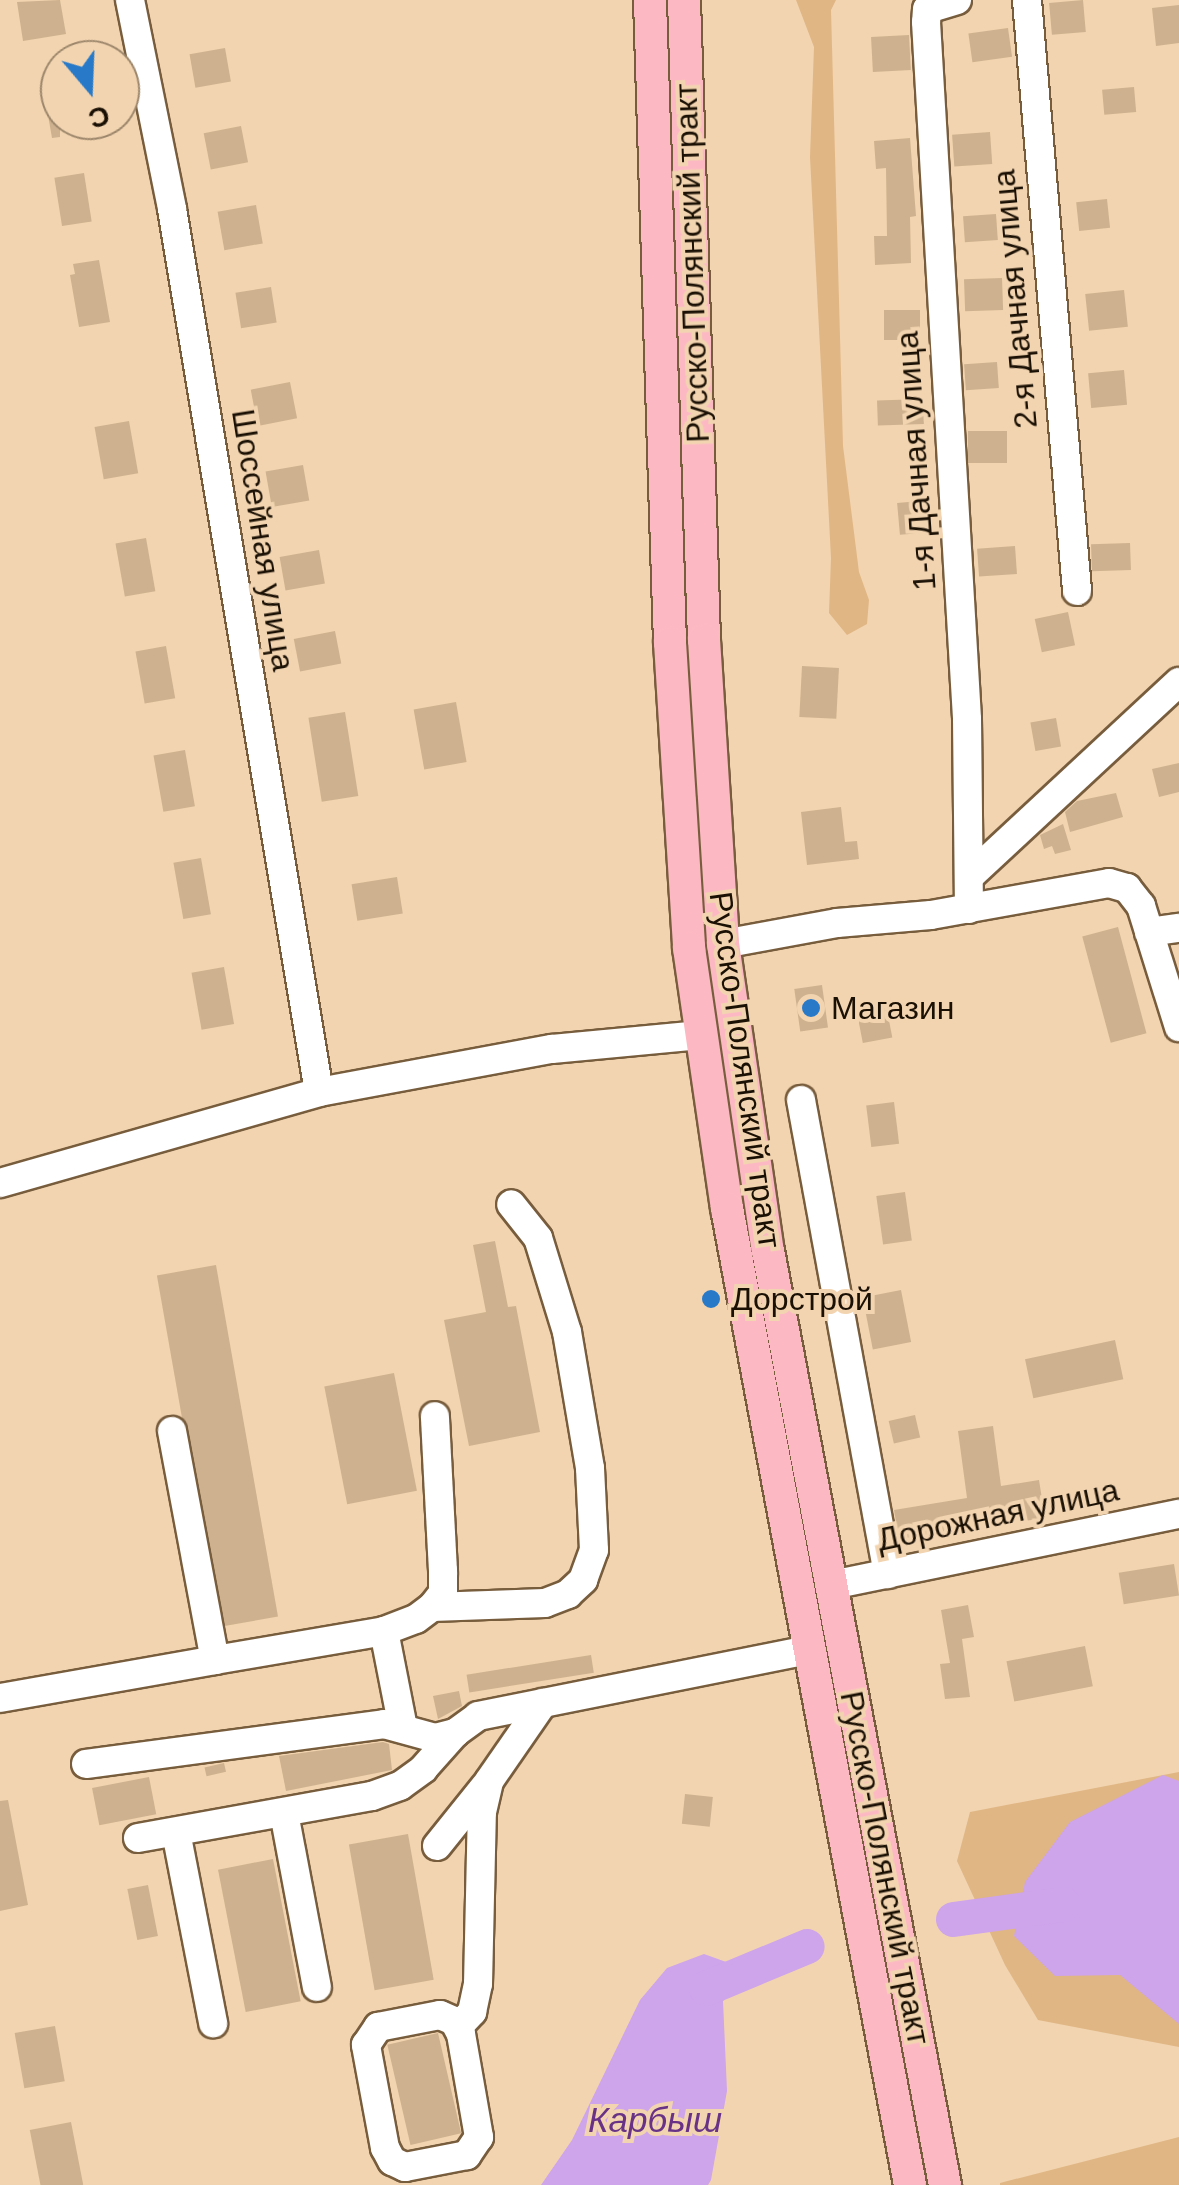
<!DOCTYPE html>
<meta charset="utf-8">
<style>
body{margin:0}
#map{position:relative;width:1179px;height:2185px;overflow:hidden;background:#f2d4b0;font-family:Arial,sans-serif}
div>[style]{position:absolute}
.green>*{inset:0;background:#e0b684}
.water>*{inset:0;background:#cea4eb}
.river>*{height:35px;margin:-17.5px;padding:0 17.5px;transform-origin:17.5px;border-radius:17.5px;background:#cea4eb}
.building>*{inset:0;background:#ceb18e;transform-origin:0 0}
.roads{filter:drop-shadow(2px 0 #785d3d) drop-shadow(-2px 0 #785d3d) drop-shadow(0 2px #785d3d) drop-shadow(0 -2px #785d3d)}
.minor>*{height:28px;margin:-14px;padding:0 14px;transform-origin:14px;border-radius:14px;background:#fff}
.major>*{height:32px;margin:-16px;padding:0 16px;transform-origin:16px;border-radius:16px;background:#fdb9c3}
.dots>*{width:28px;height:28px;translate:-50% -50%;box-sizing:border-box;border:5px solid #f2d4b0;border-radius:50%}
span{translate:-50% -50%;white-space:nowrap;text-align:center;line-height:1.15;-webkit-text-stroke:8px #f2d4b0;paint-order:stroke}
.street-label{font-size:32px;color:#1a1004}
.poi-label{font-size:32px;color:#1a1004}
.left{translate:0 -50%;text-align:left}
.water-label{font-size:35px;color:#683386;font-style:italic}
.north{position:absolute;left:40px;top:40px;width:100px;height:100px;box-sizing:border-box;background:#f2d4b0;border:2px solid #9c866b;border-radius:50%;rotate:161deg;font-size:28px;font-weight:700;line-height:40px;text-align:center;color:#1a1004}
.north::after{content:'';display:block;margin:auto;width:35px;height:45px;background:#287ac9;clip-path:polygon(50% 0,100% 100%,50% 72%,0 100%)}
</style>
<div id="map">
<div class="green">
<div style="clip-path:polygon(796px 0,836px 0,831px 10px,843px 446px,859px 572px,869px 600px,867px 624px,847px 635px,829px 613px,831px 558px,810px 157px,814px 47px)"></div>
<div style="clip-path:polygon(1179px 1772px,1179px 2047px,1038px 2020px,1005px 1965px,957px 1861px,970px 1812px)"></div>
<div style="clip-path:polygon(1179px 2137px,1179px 2185px,1000px 2185px,1000px 2183px)"></div>
</div>
<div class="water">
<div style="clip-path:polygon(1163px 1775px,1179px 1781px,1179px 2024px,1120px 1975px,1055px 1976px,1014px 1936px,1025px 1882px,1070px 1822px)"></div>
<div style="clip-path:polygon(704px 1954px,754px 1972px,723px 2001px,727px 2091px,711px 2180px,708px 2185px,541px 2185px,572px 2140px,640px 2000px,667px 1968px)"></div>
</div>
<div class="river">
<div style="left:953px;top:1919px;width:111px;rotate:-7.8deg"></div>
<div style="left:706px;top:1988px;width:109px;rotate:-22.6deg"></div>
</div>
<div class="building">
<div style="clip-path:polygon(60px 0,66px 34px,23px 41px,17px 2px)"></div>
<div style="left:1083px;top:0;width:32px;height:34px;rotate:85deg"></div>
<div style="clip-path:polygon(1179px 5px,1179px 43px,1156px 46px,1152px 8px)"></div>
<div style="left:1008px;top:28px;width:29px;height:40px;rotate:82deg"></div>
<div style="left:909px;top:35px;width:35px;height:38px;rotate:87deg"></div>
<div style="left:225px;top:48px;width:34px;height:36px;rotate:80deg"></div>
<div style="clip-path:polygon(60px 78px,60px 137px,52px 138px,42px 81px)"></div>
<div style="left:1134px;top:87px;width:25px;height:32px;rotate:85deg"></div>
<div style="left:241px;top:126px;width:37px;height:38px;rotate:79deg"></div>
<div style="left:990px;top:132px;width:32px;height:38px;rotate:86deg"></div>
<div style="clip-path:polygon(910px 138px,916px 216px,910px 217px,911px 263px,875px 265px,874px 236px,887px 236px,886px 168px,876px 169px,874px 141px)"></div>
<div style="left:84px;top:173px;width:49px;height:30px;rotate:81deg"></div>
<div style="left:1107px;top:199px;width:29px;height:31px;rotate:84deg"></div>
<div style="left:256px;top:205px;width:39px;height:39px;rotate:80deg"></div>
<div style="left:996px;top:214px;width:26px;height:33px;rotate:86deg"></div>
<div style="clip-path:polygon(99px 260px,110px 322px,79px 327px,70px 275px,75px 274px,73px 264px)"></div>
<div style="left:1002px;top:278px;width:32px;height:38px;rotate:88deg"></div>
<div style="left:271px;top:287px;width:36px;height:36px;rotate:81deg"></div>
<div style="left:1124px;top:290px;width:37px;height:39px;rotate:84deg"></div>
<div style="left:884px;top:310px;width:36px;height:30px"></div>
<div style="left:997px;top:362px;width:26px;height:33px;rotate:86deg"></div>
<div style="left:1124px;top:370px;width:35px;height:36px;rotate:85deg"></div>
<div style="left:290px;top:382px;width:37px;height:40px;rotate:79deg"></div>
<div style="left:923px;top:399px;width:25px;height:46px;rotate:88deg"></div>
<div style="left:129px;top:421px;width:53px;height:35px;rotate:80deg"></div>
<div style="left:1007px;top:431px;width:32px;height:39px;rotate:90deg"></div>
<div style="left:303px;top:465px;width:36px;height:38px;rotate:80deg"></div>
<div style="left:931px;top:500px;width:32px;height:34px;rotate:85deg"></div>
<div style="left:146px;top:538px;width:54px;height:31px;rotate:80deg"></div>
<div style="left:1130px;top:543px;width:27px;height:39px;rotate:88deg"></div>
<div style="left:1015px;top:546px;width:28px;height:38px;rotate:86deg"></div>
<div style="left:319px;top:550px;width:34px;height:40px;rotate:80deg"></div>
<div style="left:1068px;top:612px;width:34px;height:34px;rotate:78deg"></div>
<div style="left:335px;top:631px;width:33px;height:42px;rotate:79deg"></div>
<div style="left:166px;top:646px;width:53px;height:31px;rotate:80deg"></div>
<div style="left:802px;top:666px;width:37px;height:51px;rotate:3deg"></div>
<div style="left:456px;top:702px;width:61px;height:43px;rotate:80deg"></div>
<div style="left:345px;top:712px;width:85px;height:37px;rotate:81deg"></div>
<div style="left:1056px;top:718px;width:29px;height:26px;rotate:80deg"></div>
<div style="left:185px;top:750px;width:57px;height:32px;rotate:80deg"></div>
<div style="clip-path:polygon(1179px 763px,1179px 792px,1159px 797px,1152px 769px)"></div>
<div style="clip-path:polygon(1116px 793px,1123px 817px,1070px 832px,1065px 812px,1077px 801px)"></div>
<div style="clip-path:polygon(841px 807px,845px 842px,857px 841px,859px 859px,807px 865px,801px 812px)"></div>
<div style="clip-path:polygon(1063px 824px,1071px 850px,1055px 854px,1052px 846px,1044px 849px,1040px 835px)"></div>
<div style="left:201px;top:858px;width:57px;height:28px;rotate:80deg"></div>
<div style="left:397px;top:877px;width:37px;height:46px;rotate:81deg"></div>
<div style="left:1118px;top:927px;width:110px;height:37px;rotate:75deg"></div>
<div style="left:224px;top:967px;width:58px;height:33px;rotate:80deg"></div>
<div style="left:822px;top:985px;width:43px;height:28px;rotate:82deg"></div>
<div style="left:886px;top:1005px;width:33px;height:30px;rotate:79deg"></div>
<div style="left:894px;top:1102px;width:42px;height:28px;rotate:83deg"></div>
<div style="left:905px;top:1192px;width:49px;height:29px;rotate:82deg"></div>
<div style="clip-path:polygon(495px 1241px,508px 1307px,516px 1306px,540px 1432px,469px 1446px,444px 1320px,486px 1312px,473px 1245px)"></div>
<div style="left:216px;top:1265px;width:357px;height:60px;rotate:80deg"></div>
<div style="left:901px;top:1290px;width:53px;height:39px;rotate:79deg"></div>
<div style="left:1115px;top:1340px;width:40px;height:92px;rotate:78deg"></div>
<div style="left:394px;top:1373px;width:120px;height:71px;rotate:79deg"></div>
<div style="left:915px;top:1415px;width:23px;height:27px;rotate:77deg"></div>
<div style="clip-path:polygon(993px 1426px,1001px 1486px,1039px 1480px,1045px 1518px,899px 1539px,894px 1510px,967px 1498px,958px 1431px)"></div>
<div style="left:1174px;top:1564px;width:32px;height:56px;rotate:81deg"></div>
<div style="clip-path:polygon(968px 1605px,974px 1637px,962px 1639px,970px 1697px,945px 1699px,940px 1664px,950px 1663px,941px 1610px)"></div>
<div style="left:1085px;top:1646px;width:41px;height:80px;rotate:79deg"></div>
<div style="left:591px;top:1655px;width:18px;height:126px;rotate:81deg"></div>
<div style="clip-path:polygon(459px 1691px,462px 1706px,438px 1719px,433px 1696px)"></div>
<div style="clip-path:polygon(383px 1742px,389px 1744px,392px 1770px,286px 1791px,279px 1756px)"></div>
<div style="left:224px;top:1763px;width:9px;height:20px;rotate:77deg"></div>
<div style="left:149px;top:1777px;width:38px;height:58px;rotate:79deg"></div>
<div style="left:685px;top:1794px;width:28px;height:30px;rotate:6deg"></div>
<div style="clip-path:polygon(8px 1800px,28px 1905px,0 1911px,0 1801px)"></div>
<div style="left:408px;top:1834px;width:148px;height:60px;rotate:80deg"></div>
<div style="left:273px;top:1859px;width:145px;height:56px;rotate:79deg"></div>
<div style="left:148px;top:1885px;width:52px;height:21px;rotate:79deg"></div>
<div style="left:55px;top:2026px;width:56px;height:41px;rotate:80deg"></div>
<div style="left:438px;top:2033px;width:103px;height:52px;rotate:77deg"></div>
<div style="left:71px;top:2122px;width:64px;height:42px;rotate:79deg"></div>
</div>
<div class="roads">
<div class="minor">
<div style="left:130px;top:0;width:213px;rotate:78.6deg"></div>
<div style="left:172px;top:209px;width:895px;rotate:80.55deg"></div>
<div style="left:957px;top:0;width:31px;rotate:163deg"></div>
<div style="left:927px;top:9px;width:13px;rotate:94deg"></div>
<div style="left:926px;top:22px;width:698px;rotate:86.63deg"></div>
<div style="left:967px;top:719px;width:190px;rotate:89.4deg"></div>
<div style="left:1027px;top:0;width:593px;rotate:85.16deg"></div>
<div style="left:970px;top:876px;width:285px;rotate:-42.9deg"></div>
<div style="left:1149px;top:932px;width:30px;rotate:-8deg"></div>
<div style="left:723px;top:944px;width:116px;rotate:-10.4deg"></div>
<div style="left:837px;top:923px;width:94px;rotate:-4.9deg"></div>
<div style="left:931px;top:915px;width:181px;rotate:-10.2deg"></div>
<div style="left:1109px;top:883px;width:19px;rotate:16deg"></div>
<div style="left:1127px;top:888px;width:23px;rotate:52deg"></div>
<div style="left:1141px;top:906px;width:127px;rotate:72.6deg"></div>
<div style="left:801px;top:1100px;width:482px;rotate:79.6deg"></div>
<div style="left:0;top:1183px;width:332px;rotate:-15.9deg"></div>
<div style="left:319px;top:1092px;width:237px;rotate:-10.5deg"></div>
<div style="left:552px;top:1049px;width:149px;rotate:-5.4deg"></div>
<div style="left:172px;top:1431px;width:233px;rotate:79.4deg"></div>
<div style="left:215px;top:1660px;width:171px;rotate:-9.7deg"></div>
<div style="left:384px;top:1631px;width:34px;rotate:-21deg"></div>
<div style="left:416px;top:1619px;width:20px;rotate:-37deg"></div>
<div style="left:432px;top:1607px;width:18px;rotate:-52deg"></div>
<div style="left:443px;top:1593px;width:22px;rotate:-90deg"></div>
<div style="left:443px;top:1571px;width:155px;rotate:-93deg"></div>
<div style="left:832px;top:1585px;width:354px;rotate:-11.6deg"></div>
<div style="left:432px;top:1607px;width:113px;rotate:-2deg"></div>
<div style="left:545px;top:1603px;width:25px;rotate:-21deg"></div>
<div style="left:568px;top:1594px;width:21px;rotate:-43deg"></div>
<div style="left:583px;top:1580px;width:32px;rotate:-70deg"></div>
<div style="left:594px;top:1550px;width:82px;rotate:-92.8deg"></div>
<div style="left:590px;top:1468px;width:138px;rotate:-99.6deg"></div>
<div style="left:567px;top:1332px;width:98px;rotate:-107.1deg"></div>
<div style="left:538px;top:1238px;width:43px;rotate:-128.5deg"></div>
<div style="left:384px;top:1631px;width:99px;rotate:78.9deg"></div>
<div style="left:0;top:1698px;width:218px;rotate:-10deg"></div>
<div style="left:86px;top:1764px;width:301px;rotate:-7.6deg"></div>
<div style="left:384px;top:1724px;width:53px;rotate:15.4deg"></div>
<div style="left:435px;top:1738px;width:21px;rotate:-14deg"></div>
<div style="left:455px;top:1733px;width:29px;rotate:-36deg"></div>
<div style="left:478px;top:1716px;width:338px;rotate:-11.3deg"></div>
<div style="left:284px;top:1813px;width:177px;rotate:79.3deg"></div>
<div style="left:176px;top:1832px;width:195px;rotate:79deg"></div>
<div style="left:138px;top:1838px;width:238px;rotate:-10.2deg"></div>
<div style="left:372px;top:1796px;width:30px;rotate:-20deg"></div>
<div style="left:400px;top:1786px;width:29px;rotate:-36deg"></div>
<div style="left:423px;top:1769px;width:48px;rotate:-48.4deg"></div>
<div style="left:437px;top:1846px;width:77px;rotate:-51.3deg"></div>
<div style="left:440px;top:2015px;width:15px;rotate:23deg"></div>
<div style="left:454px;top:2021px;width:15px;rotate:62deg"></div>
<div style="left:461px;top:2034px;width:105px;rotate:80.1deg"></div>
<div style="left:479px;top:2137px;width:22px;rotate:124deg"></div>
<div style="left:467px;top:2155px;width:63px;rotate:169deg"></div>
<div style="left:405px;top:2167px;width:14px;rotate:-155deg"></div>
<div style="left:392px;top:2161px;width:15px;rotate:-118deg"></div>
<div style="left:385px;top:2148px;width:105px;rotate:-100.5deg"></div>
<div style="left:366px;top:2045px;width:22px;rotate:-56deg"></div>
<div style="left:378px;top:2027px;width:63px;rotate:-11deg"></div>
<div style="left:458px;top:2027px;width:21px;rotate:-47deg"></div>
<div style="left:472px;top:2012px;width:29px;rotate:-78deg"></div>
<div style="left:478px;top:1984px;width:172px;rotate:-88.7deg"></div>
<div style="left:482px;top:1812px;width:32px;rotate:-77deg"></div>
<div style="left:489px;top:1781px;width:95px;rotate:-55.3deg"></div>
</div>
<div class="major">
<div style="left:650px;top:0;width:643px;rotate:88.22deg"></div>
<div style="left:670px;top:643px;width:306px;rotate:86.4deg"></div>
<div style="left:689px;top:948px;width:263px;rotate:81.7deg"></div>
<div style="left:727px;top:1208px;width:994px;rotate:79.39deg"></div>
<div style="left:684px;top:0;width:640px;rotate:88.21deg"></div>
<div style="left:704px;top:640px;width:305px;rotate:86.4deg"></div>
<div style="left:723px;top:944px;width:310px;rotate:81.7deg"></div>
<div style="left:768px;top:1251px;width:951px;rotate:79.27deg"></div>
</div>
</div>
<div class="dots">
<div style="left:811px;top:1008px;background:#287ac9"></div>
<div style="left:711px;top:1299px;background:#287ac9"></div>
</div>
<div class="street-label">
<span style="left:692px;top:263px;rotate:-92deg">Русско-Полянский тракт</span>
<span style="left:1015px;top:299px;rotate:-95deg">2-я Дачная улица</span>
<span style="left:916px;top:461px;rotate:-94deg">1-я Дачная улица</span>
<span style="left:263px;top:540px;rotate:81deg">Шоссейная улица</span>
<span style="left:745px;top:1070px;rotate:82deg">Русско-Полянский тракт</span>
<span style="left:998px;top:1515px;rotate:-12deg">Дорожная улица</span>
<span style="left:885px;top:1868px;rotate:79deg">Русско-Полянский тракт</span>
</div>
<div class="poi-label">
<span class="left" style="left:831px;top:1008px">Магазин</span>
<span class="left" style="left:731px;top:1299px">Дорстрой</span>
</div>
<div class="water-label">
<span style="left:655px;top:2120px">Карбыш</span>
</div>
<div class="north">С</div>
</div>
